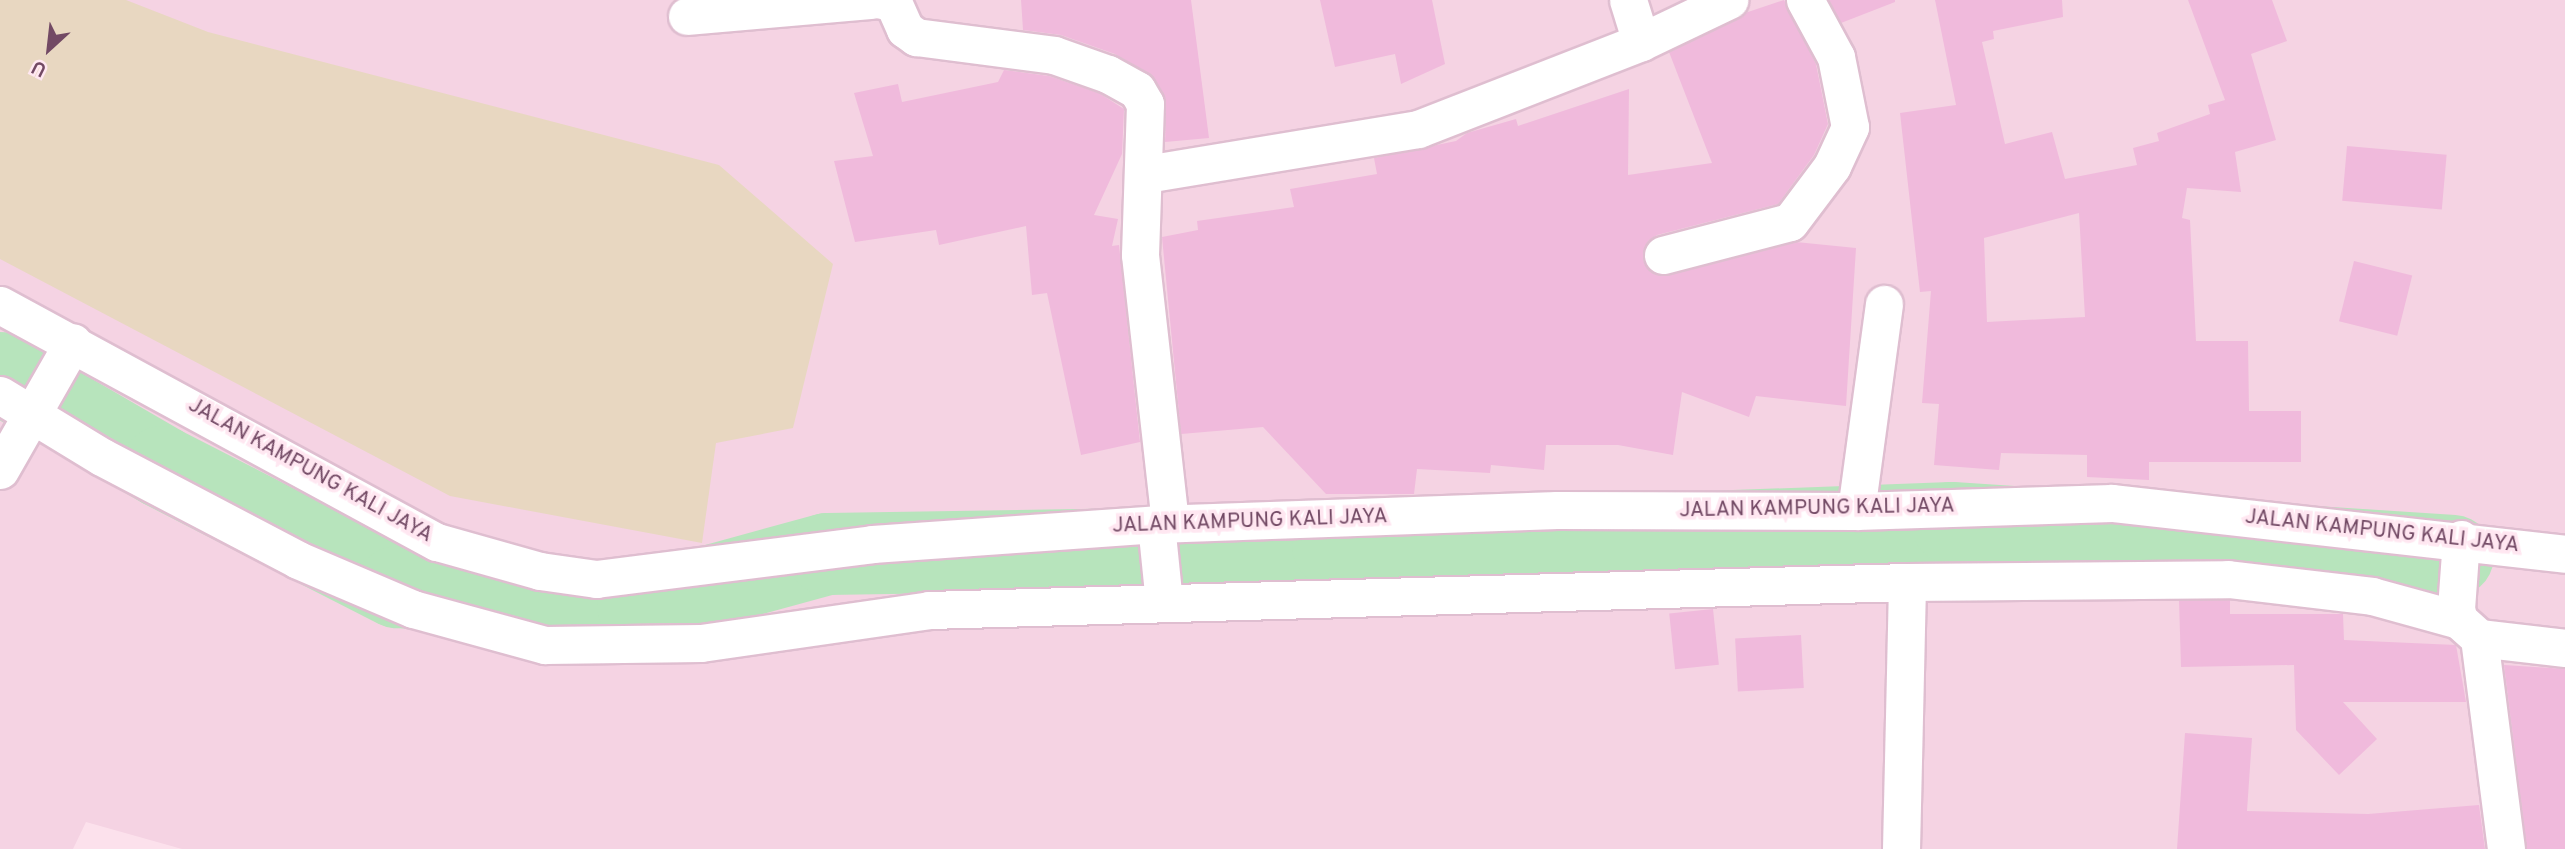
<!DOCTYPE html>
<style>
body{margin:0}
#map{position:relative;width:2565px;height:849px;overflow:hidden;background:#fce1ec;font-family:Overpass,sans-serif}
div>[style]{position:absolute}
.residential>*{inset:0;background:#f5d3e3}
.green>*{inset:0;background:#e8d7c1}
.river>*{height:82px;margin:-41px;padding:0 41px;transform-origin:41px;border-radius:41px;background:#b7e4bc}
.building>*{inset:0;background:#f0badc;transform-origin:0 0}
.roads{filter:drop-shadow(2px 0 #dfbed0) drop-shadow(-2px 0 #dfbed0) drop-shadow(0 2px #dfbed0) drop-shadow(0 -2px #dfbed0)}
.minor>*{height:37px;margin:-18.5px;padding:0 18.5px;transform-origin:18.5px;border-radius:18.5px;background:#fff}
span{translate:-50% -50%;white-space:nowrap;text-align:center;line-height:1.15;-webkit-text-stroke:7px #ffe7f1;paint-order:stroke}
.street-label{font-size:21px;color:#724964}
.north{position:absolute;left:14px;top:14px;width:70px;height:70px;-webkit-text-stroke:5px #ffe7f1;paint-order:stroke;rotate:207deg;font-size:19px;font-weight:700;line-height:28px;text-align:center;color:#724964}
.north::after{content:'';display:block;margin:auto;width:24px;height:32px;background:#724964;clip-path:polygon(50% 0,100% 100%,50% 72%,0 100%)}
</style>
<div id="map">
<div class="residential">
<div style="clip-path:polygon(0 0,2565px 0,2565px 849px,182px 849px,86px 822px,73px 849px,0 849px)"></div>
</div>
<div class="green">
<div style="clip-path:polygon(0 0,126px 0,208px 32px,719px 165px,833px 264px,793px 428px,716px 443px,702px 543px,450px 496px,0 259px)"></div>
</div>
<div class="river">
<div style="left:0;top:373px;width:187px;rotate:30.1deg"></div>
<div style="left:162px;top:467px;width:264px;rotate:27.1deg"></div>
<div style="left:397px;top:587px;width:242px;rotate:4.5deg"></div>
<div style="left:638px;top:606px;width:196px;rotate:-15.4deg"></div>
<div style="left:827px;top:554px;width:506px;rotate:-0.91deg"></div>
<div style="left:1333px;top:546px;width:619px;rotate:-2.13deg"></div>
<div style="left:1952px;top:523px;width:502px;rotate:3.77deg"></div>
</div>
<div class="building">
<div style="clip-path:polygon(1021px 0,1191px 0,1209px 138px,1165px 142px,1166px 104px,1155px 79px,1115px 54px,1061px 35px,1023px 30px)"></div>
<div style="clip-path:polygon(1320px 0,1432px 0,1445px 64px,1401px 84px,1395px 54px,1335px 67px)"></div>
<div style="clip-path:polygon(1784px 0,1816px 64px,1828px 124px,1814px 155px,1778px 204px,1657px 235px,1648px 241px,1643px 260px,1649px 270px,1668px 275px,1796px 242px,1856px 248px,1846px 406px,1756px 396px,1749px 417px,1682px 392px,1673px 455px,1618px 445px,1546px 445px,1544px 470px,1491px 465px,1490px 473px,1417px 469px,1414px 494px,1326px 494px,1263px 427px,1181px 434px,1162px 237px,1198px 230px,1197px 221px,1294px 207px,1290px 189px,1377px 174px,1374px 158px,1456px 141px,1467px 133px,1516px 119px,1518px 126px,1629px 89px,1628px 175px,1712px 163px,1669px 52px,1745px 13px)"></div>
<div style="clip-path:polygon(1829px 0,1895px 0,1895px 2px,1841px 23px)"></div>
<div style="clip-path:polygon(evenodd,1935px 0,2062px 0,2063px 17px,1993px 31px,1994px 39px,1982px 42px,2005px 144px,2052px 132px,2065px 179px,2137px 165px,2133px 148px,2159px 141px,2157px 133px,2210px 114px,2208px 105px,2225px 100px,2188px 0,2272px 0,2287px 41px,2251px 54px,2276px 140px,2235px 152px,2241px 192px,2187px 188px,2182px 218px,2190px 220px,2196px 341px,2248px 341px,2249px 411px,2301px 411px,2301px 462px,2149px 462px,2149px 480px,2087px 477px,2087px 455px,2001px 453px,1999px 470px,1934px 465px,1939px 404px,1922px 403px,1931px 291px,1920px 292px,1900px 113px,1956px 105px,1935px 0,2079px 213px,2085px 317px,1987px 322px,1984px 238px,2079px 213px)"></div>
<div style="clip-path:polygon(1004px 70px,1049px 76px,1099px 93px,1124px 109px,1122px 154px,1094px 215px,1118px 219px,1112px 246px,1119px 245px,1140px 442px,1081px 455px,1047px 293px,1032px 295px,1026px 226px,939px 245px,936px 230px,855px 242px,834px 161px,873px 156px,854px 93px,898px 84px,902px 102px,998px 82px)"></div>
<div style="left:2347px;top:146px;width:100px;height:55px;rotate:5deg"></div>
<div style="left:2354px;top:261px;width:60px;height:62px;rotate:14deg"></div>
<div style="clip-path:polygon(2179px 600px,2230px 600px,2230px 614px,2343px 614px,2344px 640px,2456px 645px,2466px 702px,2343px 702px,2377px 739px,2339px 775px,2296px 730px,2294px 665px,2181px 667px)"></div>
<div style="left:1713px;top:609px;width:56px;height:44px;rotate:84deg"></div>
<div style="left:1801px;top:635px;width:53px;height:66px;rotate:87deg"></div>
<div style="clip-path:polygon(2504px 665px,2565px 669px,2565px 849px,2527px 849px)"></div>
<div style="clip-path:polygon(2185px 733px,2252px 738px,2247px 811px,2368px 814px,2479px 805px,2485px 849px,2177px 849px)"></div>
</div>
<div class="roads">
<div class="minor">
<div style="left:882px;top:0;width:11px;rotate:10deg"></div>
<div style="left:893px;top:2px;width:30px;rotate:66deg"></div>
<div style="left:905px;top:29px;width:14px;rotate:36deg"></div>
<div style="left:916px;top:37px;width:139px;rotate:7.4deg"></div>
<div style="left:1054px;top:55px;width:57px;rotate:19.4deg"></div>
<div style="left:1108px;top:74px;width:33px;rotate:29deg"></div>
<div style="left:1137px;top:90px;width:16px;rotate:60deg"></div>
<div style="left:1145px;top:104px;width:151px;rotate:91.9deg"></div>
<div style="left:1140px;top:255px;width:270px;rotate:83.6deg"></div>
<div style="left:1628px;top:0;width:44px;rotate:72.8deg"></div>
<div style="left:687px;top:16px;width:185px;rotate:-5deg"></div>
<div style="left:1146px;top:174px;width:276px;rotate:-9.4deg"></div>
<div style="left:1418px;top:129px;width:239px;rotate:-21.3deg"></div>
<div style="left:1641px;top:42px;width:98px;rotate:-25.5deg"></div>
<div style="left:1663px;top:255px;width:131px;rotate:-14.6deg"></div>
<div style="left:1790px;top:222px;width:70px;rotate:-53.1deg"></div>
<div style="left:1832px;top:166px;width:43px;rotate:-65.2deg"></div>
<div style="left:1850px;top:127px;width:71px;rotate:-101.3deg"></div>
<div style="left:1836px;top:57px;width:65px;rotate:-118.5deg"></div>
<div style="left:0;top:305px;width:497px;rotate:28.5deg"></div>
<div style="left:437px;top:542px;width:107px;rotate:15.7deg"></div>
<div style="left:540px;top:571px;width:57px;rotate:8.1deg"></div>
<div style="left:596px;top:579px;width:279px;rotate:-7.2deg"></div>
<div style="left:873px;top:544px;width:284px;rotate:-4deg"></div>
<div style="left:1156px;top:524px;width:401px;rotate:-2deg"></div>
<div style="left:1557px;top:510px;width:299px;rotate:0.2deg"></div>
<div style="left:1856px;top:511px;width:256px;rotate:-1.8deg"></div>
<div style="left:2112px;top:503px;width:456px;rotate:6.4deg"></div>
<div style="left:0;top:395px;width:119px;rotate:31.3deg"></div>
<div style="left:102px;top:457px;width:221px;rotate:27.7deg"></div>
<div style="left:298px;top:560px;width:125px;rotate:23.1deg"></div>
<div style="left:413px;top:609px;width:137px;rotate:15.3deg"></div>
<div style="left:545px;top:645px;width:156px;rotate:-0.7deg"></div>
<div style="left:701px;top:643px;width:230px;rotate:-8.2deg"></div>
<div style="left:929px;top:610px;width:978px;rotate:-1.64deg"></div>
<div style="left:1907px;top:582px;width:321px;rotate:-0.5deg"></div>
<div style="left:2228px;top:579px;width:145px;rotate:6.7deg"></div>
<div style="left:2372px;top:596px;width:90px;rotate:15.4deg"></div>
<div style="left:0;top:470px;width:147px;rotate:-60.3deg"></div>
<div style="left:1856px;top:511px;width:209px;rotate:-82.3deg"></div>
<div style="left:1156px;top:524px;width:79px;rotate:84.2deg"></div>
<div style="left:2461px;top:539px;width:70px;rotate:94.1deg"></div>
<div style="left:2456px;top:609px;width:11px;rotate:75deg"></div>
<div style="left:2459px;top:620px;width:27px;rotate:42deg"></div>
<div style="left:2479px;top:638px;width:213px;rotate:82.7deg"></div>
<div style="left:2479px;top:638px;width:87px;rotate:6.6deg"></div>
<div style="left:1901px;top:849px;width:267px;rotate:-88.7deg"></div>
</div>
</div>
<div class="street-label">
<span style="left:310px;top:471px;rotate:29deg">JALAN KAMPUNG KALI JAYA</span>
<span style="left:1817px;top:509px;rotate:-1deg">JALAN KAMPUNG KALI JAYA</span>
<span style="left:1250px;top:522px;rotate:-2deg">JALAN KAMPUNG KALI JAYA</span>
<span style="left:2382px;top:532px;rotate:6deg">JALAN KAMPUNG KALI JAYA</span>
</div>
<div class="north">U</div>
</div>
